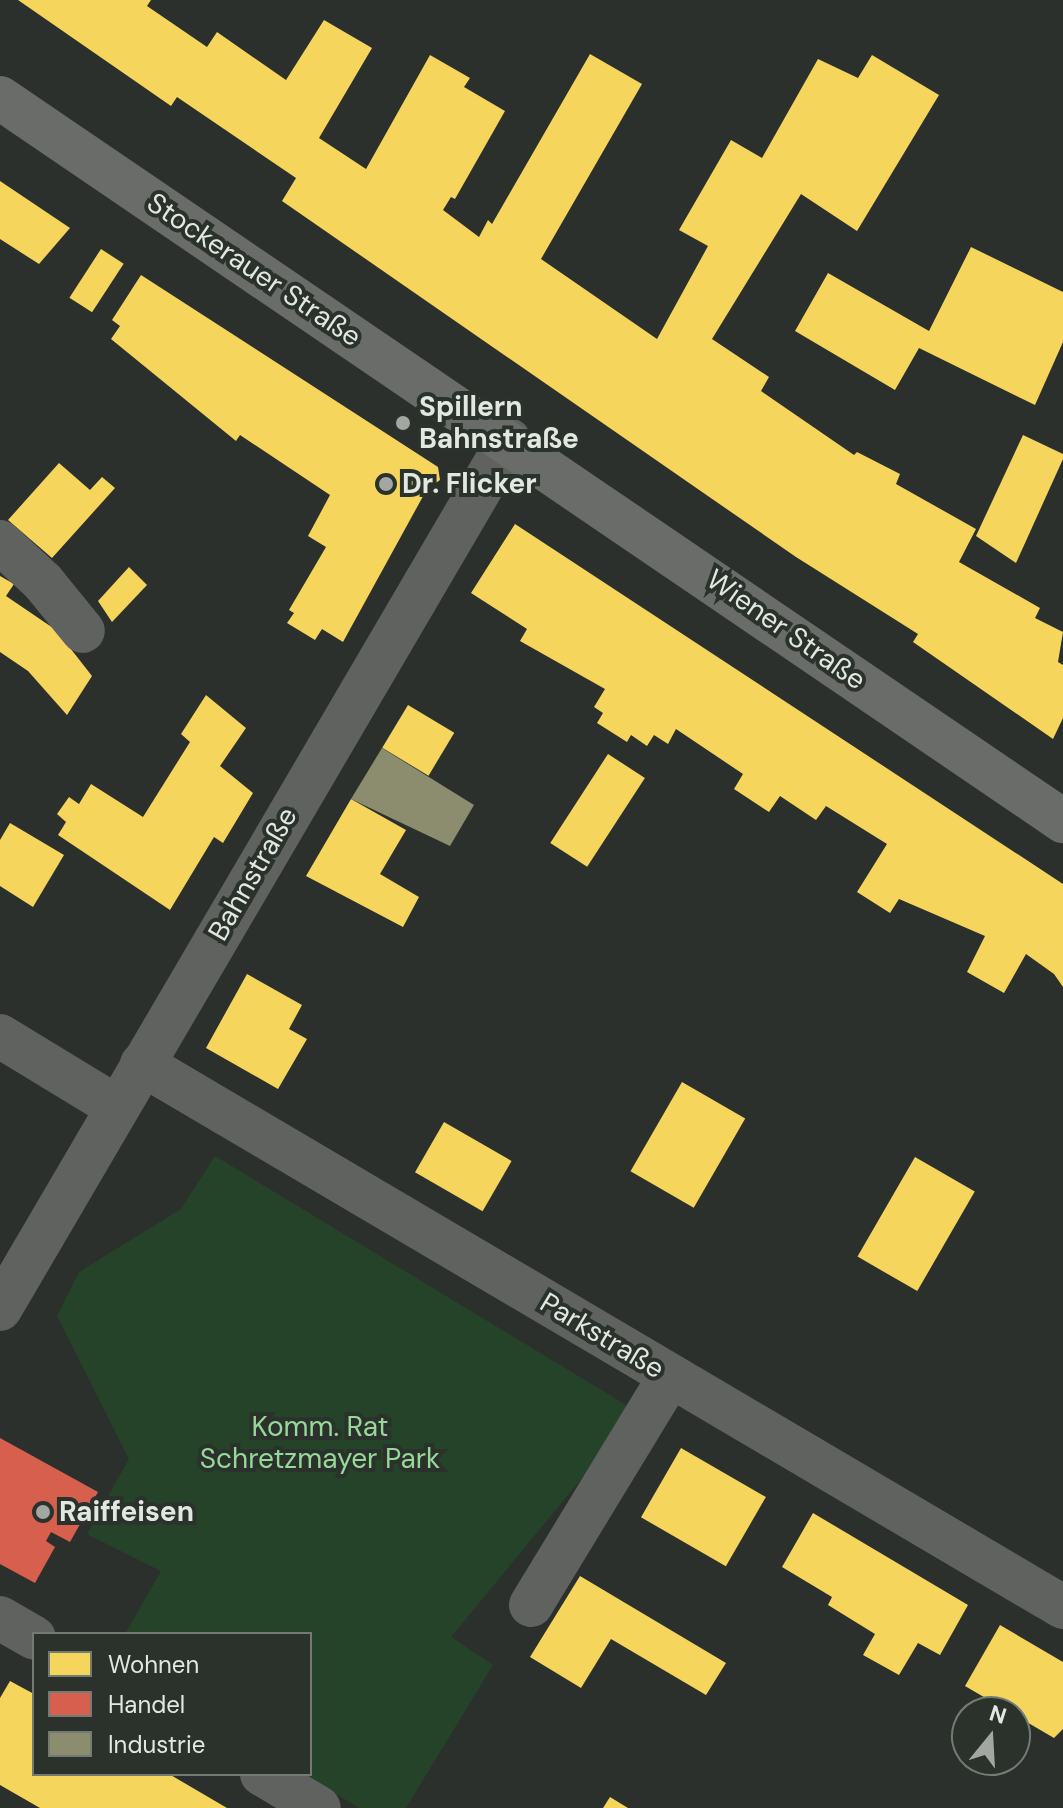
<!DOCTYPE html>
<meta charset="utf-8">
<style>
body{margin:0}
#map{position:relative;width:1063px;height:1808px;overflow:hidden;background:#2c302c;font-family:"DM Sans",sans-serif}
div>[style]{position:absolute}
.green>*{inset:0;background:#254328}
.homes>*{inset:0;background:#f6d55c;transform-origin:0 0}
.shops>*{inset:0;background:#d6604d}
.industry>*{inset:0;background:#8c8c6e}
.minor>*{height:44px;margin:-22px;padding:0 22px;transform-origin:22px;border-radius:22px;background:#606260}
.primary>*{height:44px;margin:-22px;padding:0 22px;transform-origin:22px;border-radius:22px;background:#6a6c6a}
.dots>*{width:22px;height:22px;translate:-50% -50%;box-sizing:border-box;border:4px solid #2a322b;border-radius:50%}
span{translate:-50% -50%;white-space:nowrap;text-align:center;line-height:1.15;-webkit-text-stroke:8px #2a322b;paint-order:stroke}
.street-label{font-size:28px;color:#e2e7e2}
.poi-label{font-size:28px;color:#e2e7e2;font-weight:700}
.left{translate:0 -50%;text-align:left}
.park-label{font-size:28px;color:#96d79a}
.legend{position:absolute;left:32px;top:1632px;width:280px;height:144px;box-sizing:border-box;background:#2a322b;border:2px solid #747a74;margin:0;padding:10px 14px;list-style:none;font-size:24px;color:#e2e7e2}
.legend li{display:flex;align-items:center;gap:16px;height:40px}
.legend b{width:40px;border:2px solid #747a74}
.north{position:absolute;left:951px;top:1696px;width:80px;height:80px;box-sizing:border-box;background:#2a322b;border:2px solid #747a74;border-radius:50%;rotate:18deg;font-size:22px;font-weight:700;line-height:32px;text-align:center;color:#e2e7e2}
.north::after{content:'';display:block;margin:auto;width:28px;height:36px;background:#a2a7a2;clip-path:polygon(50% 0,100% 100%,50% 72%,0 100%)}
</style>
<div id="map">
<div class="green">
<div style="clip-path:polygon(215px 1156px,631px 1408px,596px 1461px,451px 1637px,493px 1665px,406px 1808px,359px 1808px,304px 1774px,310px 1774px,310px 1634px,125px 1634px,161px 1571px,87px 1534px,129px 1459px,57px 1316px,79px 1272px,181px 1209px)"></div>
</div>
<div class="homes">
<div style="clip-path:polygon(18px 0,151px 0,147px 6px,207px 47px,217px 32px,286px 80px,324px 20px,372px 48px,319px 138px,366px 169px,430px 55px,470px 78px,464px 87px,505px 111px,455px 199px,451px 197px,443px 210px,479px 237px,488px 220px,492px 224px,590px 54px,642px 84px,541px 259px,657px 339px,708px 246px,679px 230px,731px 140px,762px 158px,818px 59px,858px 78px,872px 55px,939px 95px,857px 231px,801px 194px,712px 339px,769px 377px,761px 391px,854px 455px,857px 452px,900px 474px,896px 484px,976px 529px,959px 562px,1040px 608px,1035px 618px,1063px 632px,1058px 662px,1063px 665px,1063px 718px,1053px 739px,913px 642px,918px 634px,796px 557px,282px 201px,296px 178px,177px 97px,171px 106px)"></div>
<div style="clip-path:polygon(0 181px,70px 228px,39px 264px,0 239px)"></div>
<div style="clip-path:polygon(971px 247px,1063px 292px,1063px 342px,1035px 405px,919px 348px,895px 390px,795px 331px,828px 273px,929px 331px)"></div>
<div style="left:101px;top:249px;width:27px;height:58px;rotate:33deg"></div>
<div style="clip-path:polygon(141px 275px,438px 467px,440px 480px,427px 489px,343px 642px,322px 629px,315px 640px,287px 623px,294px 613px,289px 610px,326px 547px,308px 536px,330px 495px,240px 435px,236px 441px,111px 339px,120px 326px,112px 320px)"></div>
<div style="clip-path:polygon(1023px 435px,1063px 454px,1063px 459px,1016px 563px,976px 536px)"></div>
<div style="clip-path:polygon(59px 463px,90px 490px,102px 477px,115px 488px,52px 558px,8px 520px)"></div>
<div style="clip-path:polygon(515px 524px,1063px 884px,1063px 987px,1054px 974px,1026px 954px,1004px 993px,967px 972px,985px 936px,899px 899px,890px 913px,857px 892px,887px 844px,826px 806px,816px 820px,780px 796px,769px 812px,734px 789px,743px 774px,676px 729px,668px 744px,654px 735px,647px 746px,631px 735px,627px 742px,597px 723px,603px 713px,594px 707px,605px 689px,520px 641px,527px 629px,471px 593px)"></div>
<div style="clip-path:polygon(129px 567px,147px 585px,112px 622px,98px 601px)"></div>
<div style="clip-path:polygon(0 576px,14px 584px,6px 596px,56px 630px,92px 676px,67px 715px,28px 671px,0 652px)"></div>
<div style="clip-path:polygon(206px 695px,246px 728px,220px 766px,253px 793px,223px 843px,214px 837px,170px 910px,58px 835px,66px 822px,57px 814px,69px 797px,79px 804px,91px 784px,143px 817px,190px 742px,181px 734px)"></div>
<div style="left:408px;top:705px;width:54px;height:50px;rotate:31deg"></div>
<div style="left:608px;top:754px;width:44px;height:106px;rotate:33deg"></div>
<div style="clip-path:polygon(351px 799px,406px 830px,380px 874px,419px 897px,403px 927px,306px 876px)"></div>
<div style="clip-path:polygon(10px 823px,64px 855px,33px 907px,0 886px,0 840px)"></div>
<div style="clip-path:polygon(247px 974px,302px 1005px,289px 1029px,307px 1039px,278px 1089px,206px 1048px)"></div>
<div style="left:682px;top:1082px;width:73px;height:103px;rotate:30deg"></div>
<div style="left:444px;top:1122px;width:78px;height:58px;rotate:30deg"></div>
<div style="left:915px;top:1157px;width:69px;height:115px;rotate:30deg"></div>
<div style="left:681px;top:1448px;width:98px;height:80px;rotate:30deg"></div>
<div style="clip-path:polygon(813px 1513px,968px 1605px,940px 1655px,918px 1643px,899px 1675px,863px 1655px,875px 1634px,828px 1605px,832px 1597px,782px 1567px)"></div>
<div style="clip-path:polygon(580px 1576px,726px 1663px,706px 1695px,611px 1639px,581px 1688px,530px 1657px)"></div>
<div style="clip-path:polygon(1000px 1625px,1063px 1662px,1063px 1729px,1054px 1738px,965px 1686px)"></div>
<div style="clip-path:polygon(10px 1681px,34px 1694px,34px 1774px,169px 1774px,227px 1808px,40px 1808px,0 1785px,0 1698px)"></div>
<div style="clip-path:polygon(610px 1797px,628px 1808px,603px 1808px)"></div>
</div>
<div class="shops">
<div style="clip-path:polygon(0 1438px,98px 1492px,70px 1542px,51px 1532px,46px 1541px,55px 1547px,35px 1583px,0 1564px)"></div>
</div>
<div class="industry">
<div style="clip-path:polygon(382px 748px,474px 805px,450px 846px,351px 799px)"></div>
</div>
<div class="minor">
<div style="left:0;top:542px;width:59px;rotate:42.9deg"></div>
<div style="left:43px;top:582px;width:63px;rotate:50.8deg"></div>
<div style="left:0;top:1036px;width:137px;rotate:31.3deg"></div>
<div style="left:142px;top:1064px;width:1069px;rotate:30.52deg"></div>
<div style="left:0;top:1309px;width:1007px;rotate:-59.64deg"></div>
<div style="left:531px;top:1605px;width:268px;rotate:-58.7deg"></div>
<div style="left:0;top:1618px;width:39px;rotate:30deg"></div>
<div style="left:262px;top:1774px;width:66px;rotate:30.8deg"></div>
</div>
<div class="primary">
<div style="left:0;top:98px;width:1286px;rotate:34.22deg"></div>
</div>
<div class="dots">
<div style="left:403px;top:423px;background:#a2a7a2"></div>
<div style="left:386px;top:484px;background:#a2a7a2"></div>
<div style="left:43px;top:1512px;background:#a2a7a2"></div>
</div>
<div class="street-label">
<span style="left:254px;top:270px;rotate:34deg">Stockerauer Straße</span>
<span style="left:786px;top:630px;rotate:35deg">Wiener Straße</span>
<span style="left:253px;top:874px;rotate:-60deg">Bahnstraße</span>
<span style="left:602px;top:1336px;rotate:31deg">Parkstraße</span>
</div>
<div class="poi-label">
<span class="left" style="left:419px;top:423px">Spillern<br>Bahnstraße</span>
<span class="left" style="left:402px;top:484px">Dr. Flicker</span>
<span class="left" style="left:59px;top:1512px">Raiffeisen</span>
</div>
<div class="park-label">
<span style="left:320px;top:1443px">Komm. Rat<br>Schretzmayer Park</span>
</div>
<ul class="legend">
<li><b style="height:22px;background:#f6d55c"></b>Wohnen</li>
<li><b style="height:22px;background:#d6604d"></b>Handel</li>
<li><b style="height:22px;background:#8c8c6e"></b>Industrie</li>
</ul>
<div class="north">N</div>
</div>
